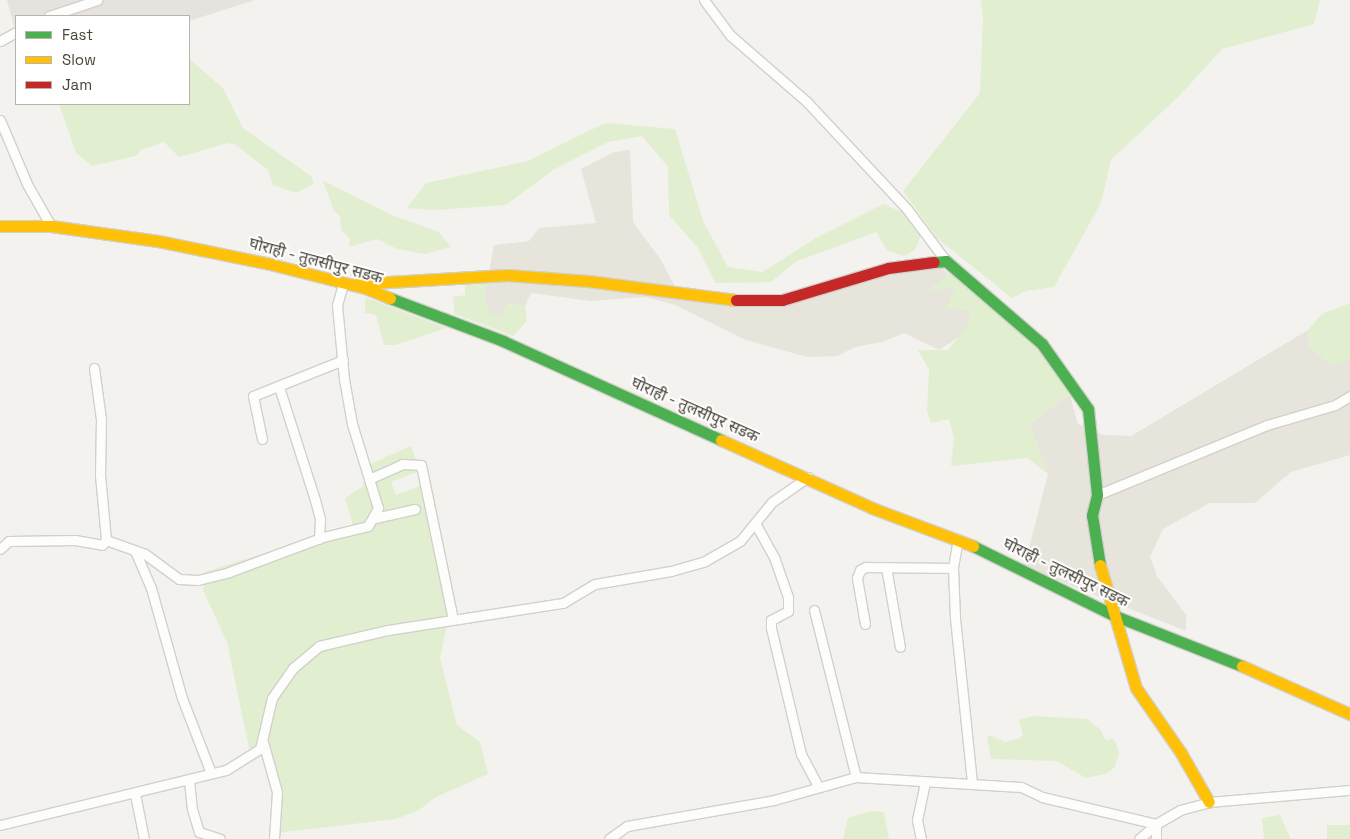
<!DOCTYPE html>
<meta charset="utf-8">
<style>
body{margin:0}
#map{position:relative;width:1350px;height:839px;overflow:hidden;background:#f4f2ee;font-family:"Space Grotesk","Noto Sans Devanagari",sans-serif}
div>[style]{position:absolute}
.residential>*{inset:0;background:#e7e4dc}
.industrial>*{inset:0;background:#e6e2de}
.green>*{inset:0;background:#e1eecf;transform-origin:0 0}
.roads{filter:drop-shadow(1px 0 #d2d0cb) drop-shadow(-1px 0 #d2d0cb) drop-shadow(0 1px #d2d0cb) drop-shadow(0 -1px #d2d0cb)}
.street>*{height:9px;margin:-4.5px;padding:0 4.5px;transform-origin:4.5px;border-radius:4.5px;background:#fdfdfc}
.fast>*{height:11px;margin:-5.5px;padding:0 5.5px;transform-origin:5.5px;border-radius:5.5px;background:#4caf50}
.slow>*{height:11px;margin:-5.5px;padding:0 5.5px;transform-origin:5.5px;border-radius:5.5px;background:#ffc107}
.jam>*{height:11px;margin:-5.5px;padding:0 5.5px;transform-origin:5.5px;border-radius:5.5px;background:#c62828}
span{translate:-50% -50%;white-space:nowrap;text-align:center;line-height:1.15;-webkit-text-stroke:4px #fff;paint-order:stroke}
.street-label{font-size:16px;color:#4b4439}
.legend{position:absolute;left:15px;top:15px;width:175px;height:90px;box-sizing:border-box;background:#fff;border:1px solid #b7b4b0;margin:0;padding:6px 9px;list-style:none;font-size:15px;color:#4b4439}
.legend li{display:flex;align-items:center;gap:10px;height:25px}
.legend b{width:25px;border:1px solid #b7b4b0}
</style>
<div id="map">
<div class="residential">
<div style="clip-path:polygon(630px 150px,633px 222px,661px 260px,674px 285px,696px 293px,779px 299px,832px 278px,930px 259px,971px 292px,972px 329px,939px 350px,904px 333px,882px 342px,855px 347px,837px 356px,807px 357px,746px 340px,675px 305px,645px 297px,590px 301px,531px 293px,525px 306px,507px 304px,502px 317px,490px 314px,484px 298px,494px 245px,529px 241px,539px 228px,596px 223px,581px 169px,614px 152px)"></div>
<div style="clip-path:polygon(1308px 330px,1309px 346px,1331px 365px,1350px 359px,1350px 455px,1291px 472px,1255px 503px,1210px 503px,1163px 529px,1150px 557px,1157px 576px,1186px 615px,1186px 631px,1024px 567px,1048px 474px,1029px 424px,1070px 395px,1078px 424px,1103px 435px,1131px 436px)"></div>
</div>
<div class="industrial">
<div style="clip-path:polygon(7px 0,255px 0,189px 21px,189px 16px,16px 16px,16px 33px)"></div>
</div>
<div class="green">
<div style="clip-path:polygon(981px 0,1320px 0,1314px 24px,1222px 49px,1180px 95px,1111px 160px,1101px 203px,1054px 287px,1026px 291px,1012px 298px,937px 238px,903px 191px,980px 93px,983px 18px)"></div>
<div style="clip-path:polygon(189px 59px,223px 88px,243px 128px,311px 176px,314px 184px,296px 193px,273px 185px,268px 170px,236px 145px,228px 143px,179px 157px,164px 142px,141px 150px,136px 156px,92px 166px,76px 153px,59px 104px,189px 104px)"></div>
<div style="clip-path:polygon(605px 123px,675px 129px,703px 221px,728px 267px,762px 272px,816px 238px,883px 204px,909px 215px,921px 235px,915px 250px,904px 256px,887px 250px,876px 232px,797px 261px,771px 282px,715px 283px,698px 248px,669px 215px,668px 167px,642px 136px,608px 142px,553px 170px,506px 205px,435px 210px,407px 208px,426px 183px,528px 161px)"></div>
<div style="clip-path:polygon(323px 181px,394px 216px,439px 232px,451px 247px,425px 254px,397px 249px,377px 239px,349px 247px,350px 239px,341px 230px,340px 216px,334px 211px)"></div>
<div style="clip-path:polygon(959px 267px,1008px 314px,1064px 382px,1070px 395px,1029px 424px,1048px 474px,1027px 458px,951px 466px,954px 437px,949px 419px,931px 423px,927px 410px,929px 370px,918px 350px,948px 350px,967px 327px,970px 310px,946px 309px,955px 287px,926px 291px)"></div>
<div style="clip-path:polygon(465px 282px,487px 283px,484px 298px,490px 314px,502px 317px,507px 304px,525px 306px,527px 321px,513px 336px,455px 314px,453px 297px,465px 295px)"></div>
<div style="clip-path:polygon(365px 298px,375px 301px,446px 328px,396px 345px,384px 345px,376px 315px,365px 313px)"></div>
<div style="clip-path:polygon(1350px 303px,1350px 359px,1331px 366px,1309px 346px,1308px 330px,1322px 314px)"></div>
<div style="clip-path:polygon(411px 446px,420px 471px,391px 482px,396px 495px,431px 482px,458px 615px,446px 629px,440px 658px,457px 725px,480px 742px,488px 774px,436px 797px,419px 810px,396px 819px,276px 833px,275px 772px,271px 753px,249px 748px,227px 642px,203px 590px,205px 572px,353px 525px,345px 498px,363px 486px,368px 465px)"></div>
<div style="clip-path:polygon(1033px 716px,1087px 719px,1101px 730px,1106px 741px,1113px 738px,1117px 746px,1119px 755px,1114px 768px,1106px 774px,1086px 778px,1056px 761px,991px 759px,987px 737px,990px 735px,1005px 742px,1020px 738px,1023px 735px,1019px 720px)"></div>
<div style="clip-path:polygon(870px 811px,884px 812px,889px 839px,843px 839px,848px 818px)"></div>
<div style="clip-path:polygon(1280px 815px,1291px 839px,1264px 839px,1262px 818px)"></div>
<div style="left:1327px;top:825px;width:23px;height:14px"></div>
</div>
<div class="roads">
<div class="street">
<div style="left:704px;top:0;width:44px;rotate:53.4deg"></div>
<div style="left:730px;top:35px;width:102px;rotate:41deg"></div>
<div style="left:807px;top:102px;width:146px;rotate:46.9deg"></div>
<div style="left:907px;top:209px;width:65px;rotate:53.1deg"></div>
<div style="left:49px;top:16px;width:51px;rotate:-18.4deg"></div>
<div style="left:0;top:41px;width:18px;rotate:-29deg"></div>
<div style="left:0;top:120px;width:69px;rotate:67.1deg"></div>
<div style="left:27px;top:184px;width:48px;rotate:60.3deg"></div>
<div style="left:94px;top:368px;width:51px;rotate:82.2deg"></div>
<div style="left:101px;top:419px;width:56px;rotate:91deg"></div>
<div style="left:100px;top:475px;width:65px;rotate:84.7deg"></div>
<div style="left:106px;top:540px;width:41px;rotate:19.7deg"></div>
<div style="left:145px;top:554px;width:42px;rotate:36.3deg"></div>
<div style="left:179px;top:579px;width:19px;rotate:3deg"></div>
<div style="left:198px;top:580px;width:32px;rotate:-14deg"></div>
<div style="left:229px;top:572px;width:100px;rotate:-20.4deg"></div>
<div style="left:323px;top:537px;width:46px;rotate:-13.7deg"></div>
<div style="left:368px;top:526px;width:21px;rotate:-61deg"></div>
<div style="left:378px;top:508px;width:88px;rotate:-107.2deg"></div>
<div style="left:352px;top:424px;width:46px;rotate:-100.1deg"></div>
<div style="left:344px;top:379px;width:74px;rotate:-95.4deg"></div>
<div style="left:337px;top:305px;width:22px;rotate:-74deg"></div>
<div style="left:279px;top:387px;width:119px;rotate:72.3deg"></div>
<div style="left:315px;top:500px;width:20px;rotate:75deg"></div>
<div style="left:320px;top:519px;width:20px;rotate:93deg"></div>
<div style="left:262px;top:439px;width:44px;rotate:-101.8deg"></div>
<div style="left:253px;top:396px;width:97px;rotate:-21.8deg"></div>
<div style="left:369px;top:479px;width:36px;rotate:-24deg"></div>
<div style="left:402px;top:464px;width:19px;rotate:3deg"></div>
<div style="left:421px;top:465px;width:157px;rotate:78.3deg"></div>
<div style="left:1097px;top:495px;width:184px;rotate:-22.4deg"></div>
<div style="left:1267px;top:425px;width:71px;rotate:-16.4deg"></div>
<div style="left:1335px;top:405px;width:17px;rotate:-31deg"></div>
<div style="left:375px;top:518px;width:41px;rotate:-12.7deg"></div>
<div style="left:755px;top:523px;width:39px;rotate:61deg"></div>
<div style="left:774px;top:557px;width:42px;rotate:70.7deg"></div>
<div style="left:788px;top:597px;width:14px;rotate:90deg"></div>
<div style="left:788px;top:611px;width:19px;rotate:152deg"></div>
<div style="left:771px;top:620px;width:8px;rotate:90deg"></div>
<div style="left:771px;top:628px;width:130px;rotate:76.6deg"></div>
<div style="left:801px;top:754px;width:36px;rotate:62deg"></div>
<div style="left:958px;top:539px;width:29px;rotate:100deg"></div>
<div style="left:953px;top:568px;width:50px;rotate:87.7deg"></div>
<div style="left:955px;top:618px;width:166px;rotate:84.1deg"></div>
<div style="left:0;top:549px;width:12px;rotate:-42deg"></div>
<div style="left:9px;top:541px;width:66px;rotate:-0.9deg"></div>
<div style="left:75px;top:540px;width:27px;rotate:10deg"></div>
<div style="left:102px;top:545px;width:6px;rotate:-51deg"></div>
<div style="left:135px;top:551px;width:40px;rotate:66.6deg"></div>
<div style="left:151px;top:588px;width:114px;rotate:74.3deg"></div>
<div style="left:182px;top:698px;width:80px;rotate:68.9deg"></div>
<div style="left:886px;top:567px;width:81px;rotate:80.1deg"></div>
<div style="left:814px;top:610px;width:172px;rotate:75.9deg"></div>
<div style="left:865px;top:624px;width:47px;rotate:-99.9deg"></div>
<div style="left:857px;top:578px;width:9px;rotate:-69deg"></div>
<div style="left:860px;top:570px;width:7px;rotate:-27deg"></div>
<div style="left:866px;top:567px;width:87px;rotate:0.7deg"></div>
<div style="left:263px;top:742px;width:52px;rotate:74.4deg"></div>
<div style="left:277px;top:792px;width:47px;rotate:93.7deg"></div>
<div style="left:189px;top:781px;width:28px;rotate:84deg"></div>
<div style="left:192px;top:809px;width:24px;rotate:73deg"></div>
<div style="left:199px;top:832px;width:22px;rotate:18deg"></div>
<div style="left:135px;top:794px;width:46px;rotate:78.7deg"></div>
<div style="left:1156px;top:824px;width:15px;rotate:90deg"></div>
<div style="left:0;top:825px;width:233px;rotate:-13.7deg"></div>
<div style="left:226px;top:770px;width:40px;rotate:-32deg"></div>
<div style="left:260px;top:749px;width:52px;rotate:-76.8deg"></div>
<div style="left:272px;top:698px;width:37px;rotate:-55deg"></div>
<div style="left:293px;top:668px;width:34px;rotate:-40deg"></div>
<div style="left:319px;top:646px;width:71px;rotate:-13.1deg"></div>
<div style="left:388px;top:630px;width:177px;rotate:-8.8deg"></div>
<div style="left:563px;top:603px;width:37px;rotate:-31deg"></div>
<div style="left:595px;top:584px;width:77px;rotate:-9.7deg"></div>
<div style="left:671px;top:571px;width:35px;rotate:-16deg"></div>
<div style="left:705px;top:561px;width:40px;rotate:-29.7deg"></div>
<div style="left:740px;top:541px;width:50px;rotate:-50.6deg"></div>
<div style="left:772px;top:502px;width:44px;rotate:-34.8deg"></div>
<div style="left:609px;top:839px;width:22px;rotate:-36deg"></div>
<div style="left:627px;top:826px;width:149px;rotate:-10deg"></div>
<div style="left:774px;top:800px;width:85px;rotate:-15.7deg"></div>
<div style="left:856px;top:777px;width:165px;rotate:3.5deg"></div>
<div style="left:1021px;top:787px;width:23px;rotate:25deg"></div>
<div style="left:1042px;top:797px;width:117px;rotate:13.3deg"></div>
<div style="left:1156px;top:824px;width:28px;rotate:-30deg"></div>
<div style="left:1180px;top:810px;width:30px;rotate:-15deg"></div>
<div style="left:1209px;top:802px;width:142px;rotate:-4.9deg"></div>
<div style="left:921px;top:839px;width:19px;rotate:-102deg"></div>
<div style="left:917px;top:820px;width:39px;rotate:-78deg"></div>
<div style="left:1139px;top:839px;width:23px;rotate:-41deg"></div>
</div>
<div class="fast">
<div style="left:934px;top:262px;width:12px;rotate:-5deg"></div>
<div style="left:946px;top:261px;width:127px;rotate:40.8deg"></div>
<div style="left:1042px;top:344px;width:80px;rotate:54.7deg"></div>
<div style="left:1088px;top:409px;width:86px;rotate:84deg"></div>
<div style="left:1097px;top:495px;width:21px;rotate:104deg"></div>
<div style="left:1092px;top:515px;width:51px;rotate:80.9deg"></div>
<div style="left:390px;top:298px;width:121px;rotate:20.8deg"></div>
<div style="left:503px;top:341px;width:239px;rotate:24.4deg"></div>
<div style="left:973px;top:546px;width:156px;rotate:26.2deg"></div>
<div style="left:1113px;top:615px;width:139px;rotate:21.6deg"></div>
</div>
<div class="slow">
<div style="left:0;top:226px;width:51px"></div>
<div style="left:51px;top:226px;width:108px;rotate:8deg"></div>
<div style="left:158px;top:241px;width:114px;rotate:11.6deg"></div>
<div style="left:270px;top:264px;width:98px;rotate:14.2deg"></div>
<div style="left:365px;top:288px;width:27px;rotate:22deg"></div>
<div style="left:355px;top:284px;width:152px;rotate:-3.4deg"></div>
<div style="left:507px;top:275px;width:81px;rotate:4.2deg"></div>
<div style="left:588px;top:281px;width:149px;rotate:7.3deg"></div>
<div style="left:721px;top:440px;width:166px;rotate:24.2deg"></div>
<div style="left:872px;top:508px;width:108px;rotate:20.6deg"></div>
<div style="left:1100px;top:565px;width:128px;rotate:73.7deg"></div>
<div style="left:1136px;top:688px;width:79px;rotate:55.3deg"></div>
<div style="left:1181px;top:753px;width:56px;rotate:60.3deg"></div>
<div style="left:1242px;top:666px;width:118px;rotate:24deg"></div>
</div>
<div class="jam">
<div style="left:736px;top:300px;width:46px"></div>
<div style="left:782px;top:300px;width:111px;rotate:-16.8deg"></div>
<div style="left:888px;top:268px;width:46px;rotate:-7.4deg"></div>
</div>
</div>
<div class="street-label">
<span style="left:316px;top:261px;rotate:15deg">घोराही - तुलसीपुर सडक</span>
<span style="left:695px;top:410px;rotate:24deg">घोराही - तुलसीपुर सडक</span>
<span style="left:1066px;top:573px;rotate:26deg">घोराही - तुलसीपुर सडक</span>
</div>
<ul class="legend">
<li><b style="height:6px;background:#4caf50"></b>Fast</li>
<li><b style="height:6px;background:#ffc107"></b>Slow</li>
<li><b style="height:6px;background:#c62828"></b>Jam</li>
</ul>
</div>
